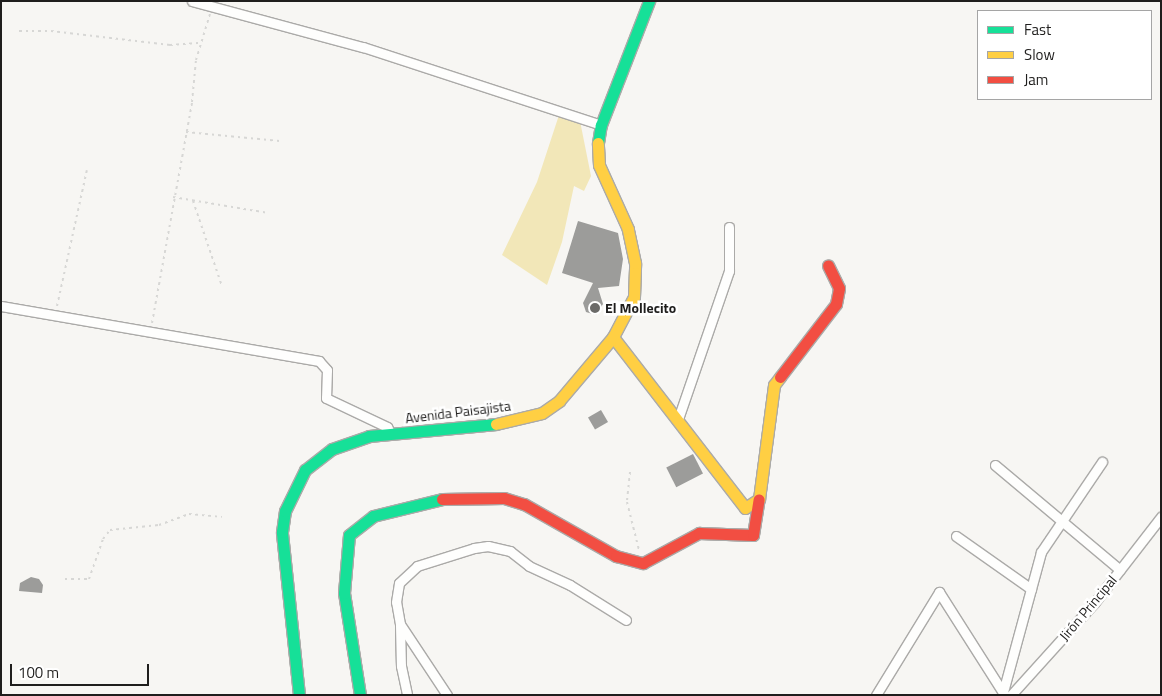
<!DOCTYPE html>
<meta charset="utf-8">
<style>
body{margin:0}
#map{position:relative;width:1162px;height:696px;overflow:hidden;background:#f7f6f3;font-family:"Titillium Web",sans-serif}
div>[style]{position:absolute}
.green>*{inset:0;background:#f2e7b8}
.building>*{inset:0;background:#9c9c9a;transform-origin:0 0}
.path>*{height:2px;margin-top:-1px;transform-origin:0;background:repeating-linear-gradient(90deg,#d7d7d5 0 2.5px,transparent 0 6.5px)}
.roads{filter:drop-shadow(1px 0 #abaaa8) drop-shadow(-1px 0 #abaaa8) drop-shadow(0 1px #abaaa8) drop-shadow(0 -1px #abaaa8)}
.street>*{height:9px;margin:-4.5px;padding:0 4.5px;transform-origin:4.5px;border-radius:4.5px;background:#fefefd}
.fast>*{height:11px;margin:-5.5px;padding:0 5.5px;transform-origin:5.5px;border-radius:5.5px;background:#16e098}
.slow>*{height:11px;margin:-5.5px;padding:0 5.5px;transform-origin:5.5px;border-radius:5.5px;background:#ffcf43}
.jam>*{height:11px;margin:-5.5px;padding:0 5.5px;transform-origin:5.5px;border-radius:5.5px;background:#f24e42}
.dots>*{width:14px;height:14px;translate:-50% -50%;box-sizing:border-box;border:2px solid #fff;border-radius:50%}
span{translate:-50% -50%;white-space:nowrap;text-align:center;line-height:1.15;-webkit-text-stroke:5px #fff;paint-order:stroke}
.poi-label{font-size:14px;color:#1f1e1d;font-weight:700}
.left{translate:0 -50%;text-align:left}
.street-label{font-size:14px;color:#1f1e1d}
.frame{position:absolute;inset:0;border:2px solid #1f1e1d;pointer-events:none}
.legend{position:absolute;left:977px;top:10px;width:175px;height:90px;box-sizing:border-box;background:#fff;border:1px solid #a5a5a5;margin:0;padding:6px 9px;list-style:none;font-size:15px;color:#1f1e1d}
.legend li{display:flex;align-items:center;gap:10px;height:25px}
.legend b{width:25px;border:1px solid #a5a5a5}
.scale{position:absolute;left:10px;top:664px;width:139px;height:22px;box-sizing:border-box;border:2px solid #1f1e1d;border-top:0;padding-left:6px;font-size:15px;line-height:18px;white-space:nowrap;color:#1f1e1d;-webkit-text-stroke:4px #fff;paint-order:stroke}
</style>
<div id="map">
<div class="green">
<div style="clip-path:polygon(559px 115px,580px 121px,591px 176px,584px 191px,574px 186px,562px 242px,547px 285px,502px 255px,537px 182px)"></div>
</div>
<div class="building">
<div style="clip-path:polygon(578px 221px,618px 233px,623px 259px,619px 286px,598px 288px,603px 304px,596px 315px,586px 312px,583px 303px,593px 283px,562px 273px)"></div>
<div style="left:601px;top:410px;width:14px;height:15px;rotate:60deg"></div>
<div style="left:693px;top:454px;width:22px;height:30px;rotate:63deg"></div>
<div style="clip-path:polygon(31px 577px,39px 579px,43px 585px,42px 593px,19px 591px,20px 583px)"></div>
</div>
<div class="path">
<div style="left:19px;top:31px;width:32px"></div>
<div style="left:51px;top:31px;width:120px;rotate:6.7deg"></div>
<div style="left:170px;top:45px;width:31px;rotate:-4deg"></div>
<div style="left:186px;top:132px;width:94px;rotate:5.5deg"></div>
<div style="left:173px;top:197px;width:97px;rotate:9.5deg"></div>
<div style="left:193px;top:201px;width:90px;rotate:71.2deg"></div>
<div style="left:57px;top:306px;width:139px;rotate:-77.6deg"></div>
<div style="left:152px;top:323px;width:225px;rotate:-79.7deg"></div>
<div style="left:192px;top:102px;width:42px;rotate:-84.6deg"></div>
<div style="left:196px;top:60px;width:48px;rotate:-73.1deg"></div>
<div style="left:630px;top:472px;width:30px;rotate:96deg"></div>
<div style="left:627px;top:502px;width:49px;rotate:76deg"></div>
<div style="left:65px;top:579px;width:24px"></div>
<div style="left:89px;top:579px;width:42px;rotate:-70.7deg"></div>
<div style="left:103px;top:539px;width:11px;rotate:-52deg"></div>
<div style="left:110px;top:530px;width:49px;rotate:-5.8deg"></div>
<div style="left:159px;top:525px;width:32px;rotate:-20deg"></div>
<div style="left:189px;top:514px;width:33px;rotate:5deg"></div>
</div>
<div class="roads">
<div class="street">
<div style="left:192px;top:1px;width:177px;rotate:15.1deg"></div>
<div style="left:363px;top:47px;width:250px;rotate:18.1deg"></div>
<div style="left:1px;top:306px;width:323px;rotate:9.8deg"></div>
<div style="left:319px;top:361px;width:12px;rotate:48deg"></div>
<div style="left:327px;top:370px;width:28px;rotate:92deg"></div>
<div style="left:326px;top:398px;width:68px;rotate:25.4deg"></div>
<div style="left:387px;top:427px;width:8px;rotate:60deg"></div>
<div style="left:678px;top:419px;width:157px;rotate:-71deg"></div>
<div style="left:729px;top:271px;width:44px;rotate:-90deg"></div>
<div style="left:995px;top:465px;width:163px;rotate:40deg"></div>
<div style="left:956px;top:536px;width:92px;rotate:35.2deg"></div>
<div style="left:400px;top:626px;width:40px;rotate:88.6deg"></div>
<div style="left:401px;top:666px;width:30px;rotate:78deg"></div>
<div style="left:1003px;top:692px;width:145px;rotate:-74.8deg"></div>
<div style="left:1041px;top:552px;width:109px;rotate:-55.9deg"></div>
<div style="left:447px;top:695px;width:85px;rotate:-123.5deg"></div>
<div style="left:400px;top:624px;width:22px;rotate:-100deg"></div>
<div style="left:396px;top:602px;width:19px;rotate:-81deg"></div>
<div style="left:399px;top:583px;width:25px;rotate:-43deg"></div>
<div style="left:417px;top:566px;width:60px;rotate:-17.5deg"></div>
<div style="left:474px;top:548px;width:14px;rotate:-8deg"></div>
<div style="left:488px;top:546px;width:23px;rotate:13deg"></div>
<div style="left:510px;top:551px;width:24px;rotate:38deg"></div>
<div style="left:529px;top:566px;width:45px;rotate:24.9deg"></div>
<div style="left:570px;top:585px;width:66px;rotate:32deg"></div>
<div style="left:876px;top:695px;width:121px;rotate:-58.5deg"></div>
<div style="left:939px;top:592px;width:121px;rotate:57.5deg"></div>
<div style="left:1011px;top:695px;width:125px;rotate:-47.9deg"></div>
<div style="left:1095px;top:602px;width:108px;rotate:-52.2deg"></div>
</div>
<div class="fast">
<div style="left:598px;top:143px;width:18px;rotate:-81deg"></div>
<div style="left:601px;top:125px;width:133px;rotate:-68.8deg"></div>
<div style="left:299px;top:695px;width:164px;rotate:-96deg"></div>
<div style="left:282px;top:532px;width:21px;rotate:-82deg"></div>
<div style="left:285px;top:511px;width:46px;rotate:-64deg"></div>
<div style="left:305px;top:470px;width:34px;rotate:-38deg"></div>
<div style="left:332px;top:449px;width:39px;rotate:-19deg"></div>
<div style="left:369px;top:436px;width:128px;rotate:-5.4deg"></div>
<div style="left:360px;top:695px;width:103px;rotate:-98.9deg"></div>
<div style="left:344px;top:593px;width:58px;rotate:-85.1deg"></div>
<div style="left:349px;top:535px;width:31px;rotate:-38deg"></div>
<div style="left:373px;top:516px;width:71px;rotate:-13.8deg"></div>
</div>
<div class="slow">
<div style="left:613px;top:337px;width:216px;rotate:52.3deg"></div>
<div style="left:745px;top:508px;width:17px;rotate:-33deg"></div>
<div style="left:759px;top:499px;width:115px;rotate:-82.5deg"></div>
<div style="left:774px;top:385px;width:10px;rotate:-53deg"></div>
<div style="left:496px;top:424px;width:47px;rotate:-13.4deg"></div>
<div style="left:542px;top:413px;width:21px;rotate:-35deg"></div>
<div style="left:559px;top:401px;width:84px;rotate:-49.8deg"></div>
<div style="left:613px;top:337px;width:45px;rotate:-62.3deg"></div>
<div style="left:634px;top:297px;width:34px;rotate:-88deg"></div>
<div style="left:635px;top:263px;width:35px;rotate:-102deg"></div>
<div style="left:628px;top:229px;width:70px;rotate:-114.4deg"></div>
<div style="left:599px;top:165px;width:22px;rotate:-93deg"></div>
</div>
<div class="jam">
<div style="left:780px;top:377px;width:92px;rotate:-52.5deg"></div>
<div style="left:836px;top:304px;width:16px;rotate:-79deg"></div>
<div style="left:839px;top:288px;width:25px;rotate:-116deg"></div>
<div style="left:442px;top:499px;width:62px;rotate:-0.9deg"></div>
<div style="left:504px;top:498px;width:21px;rotate:17deg"></div>
<div style="left:524px;top:504px;width:106px;rotate:29.5deg"></div>
<div style="left:616px;top:556px;width:28px;rotate:15deg"></div>
<div style="left:643px;top:563px;width:64px;rotate:-28.2deg"></div>
<div style="left:699px;top:533px;width:54px;rotate:2.1deg"></div>
<div style="left:753px;top:535px;width:36px;rotate:-81deg"></div>
</div>
</div>
<div class="dots">
<div style="left:595px;top:308px;background:#6b6a68"></div>
</div>
<div class="poi-label">
<span class="left" style="left:605px;top:308px">El Mollecito</span>
</div>
<div class="street-label">
<span style="left:458px;top:412px;rotate:-7deg">Avenida Paisajista</span>
<span style="left:1088px;top:608px;rotate:-50deg">Jirón Principal</span>
</div>
<div class="frame"></div>
<ul class="legend">
<li><b style="height:6px;background:#16e098"></b>Fast</li>
<li><b style="height:6px;background:#ffcf43"></b>Slow</li>
<li><b style="height:6px;background:#f24e42"></b>Jam</li>
</ul>
<div class="scale">100 m</div>
</div>
